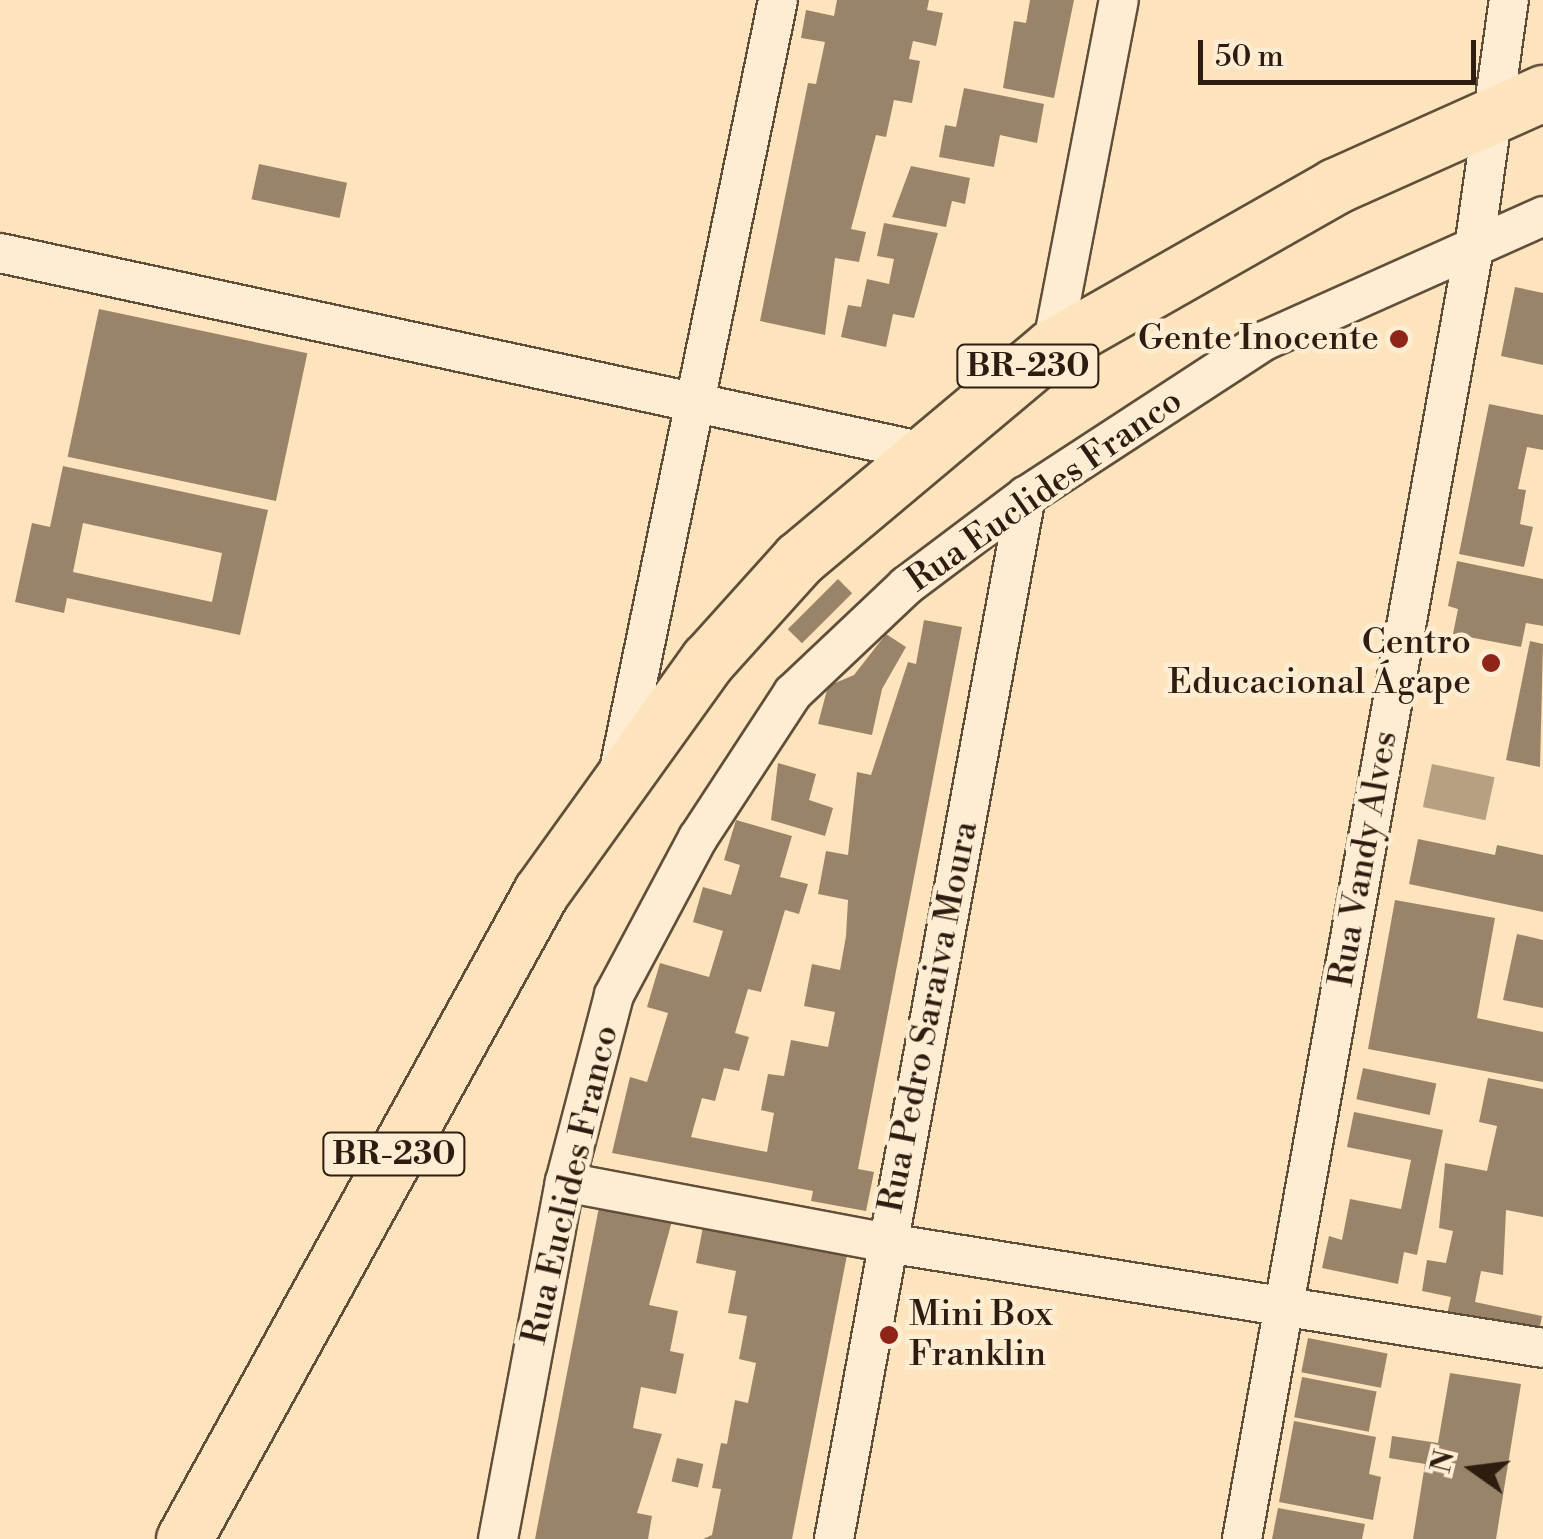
<!DOCTYPE html>
<meta charset="utf-8">
<style>
body{margin:0}
#map{position:relative;width:1543px;height:1539px;overflow:hidden;background:#fee4bc;font-family:"Libre Bodoni",serif}
div>[style]{position:absolute}
.water>*{inset:0;background:#b7a081;transform-origin:0 0}
.building>*{inset:0;background:#9a8469;transform-origin:0 0}
.roads{filter:drop-shadow(2px 0 #614e3a) drop-shadow(-2px 0 #614e3a) drop-shadow(0 2px #614e3a) drop-shadow(0 -2px #614e3a)}
.minor>*{height:38px;margin:-19px;padding:0 19px;transform-origin:19px;border-radius:19px;background:#feedd3}
.highway>*{height:55px;margin:-27.5px;padding:0 27.5px;transform-origin:27.5px;border-radius:27.5px;background:#fee4bc}
.dots>*{width:28px;height:28px;translate:-50% -50%;box-sizing:border-box;border:5px solid #feedd3;border-radius:50%}
span{translate:-50% -50%;white-space:nowrap;text-align:center;line-height:1.15;-webkit-text-stroke:9px #feedd3;paint-order:stroke}
.shield-label span{padding:2px 8px;background:#feedd3;border:2px solid;border-radius:8px;-webkit-text-stroke-width:0}
.shield-label{font-size:32px;color:#2d1c0f;font-weight:700}
.poi-label{font-size:35px;color:#2d1c0f}
.right{translate:-100% -50%;text-align:right}
.left{translate:0 -50%;text-align:left}
.street-label{font-size:35px;color:#2d1c0f}
.north{position:absolute;left:1423px;top:1419px;width:100px;height:100px;-webkit-text-stroke:8px #feedd3;paint-order:stroke;rotate:284deg;font-size:28px;font-weight:700;line-height:40px;text-align:center;color:#2d1c0f}
.north::after{content:'';display:block;margin:auto;width:35px;height:45px;background:#2d1c0f;clip-path:polygon(50% 0,100% 100%,50% 72%,0 100%)}
.scale{position:absolute;left:1198px;top:40px;width:278px;height:45px;box-sizing:border-box;border:5px solid #2d1c0f;border-top:0;padding-left:12px;font-size:30px;line-height:35px;white-space:nowrap;color:#2d1c0f;-webkit-text-stroke:8px #feedd3;paint-order:stroke}
</style>
<div id="map">
<div class="water">
<div style="left:1432px;top:764px;width:64px;height:44px;rotate:12deg"></div>
</div>
<div class="building">
<div style="clip-path:polygon(837px 0,929px 0,927px 10px,943px 13px,936px 46px,913px 41px,909px 59px,920px 61px,912px 103px,894px 100px,886px 137px,876px 135px,851px 229px,866px 232px,859px 262px,835px 258px,825px 335px,760px 321px,808px 83px,816px 84px,825px 42px,801px 38px,806px 10px,834px 16px)"></div>
<div style="clip-path:polygon(1030px 0,1074px 0,1054px 98px,1003px 88px,1014px 21px,1026px 23px)"></div>
<div style="clip-path:polygon(964px 88px,1044px 104px,1037px 143px,1000px 135px,994px 167px,939px 157px,945px 125px,956px 127px)"></div>
<div style="left:259px;top:164px;width:90px;height:36px;rotate:12deg"></div>
<div style="clip-path:polygon(911px 166px,970px 178px,965px 204px,952px 201px,946px 227px,892px 217px)"></div>
<div style="clip-path:polygon(884px 223px,938px 233px,914px 318px,893px 314px,886px 347px,841px 337px,848px 305px,861px 307px,867px 279px,889px 284px,894px 259px,877px 256px)"></div>
<div style="clip-path:polygon(1515px 287px,1543px 293px,1543px 365px,1501px 356px)"></div>
<div style="left:99px;top:309px;width:213px;height:151px;rotate:12deg"></div>
<div style="clip-path:polygon(1489px 404px,1543px 415px,1543px 450px,1527px 447px,1518px 489px,1526px 490px,1520px 524px,1533px 527px,1524px 567px,1459px 554px)"></div>
<div style="clip-path:polygon(evenodd,63px 466px,268px 510px,240px 635px,67px 598px,64px 613px,15px 602px,32px 523px,50px 527px,63px 466px,83px 523px,222px 553px,212px 602px,73px 572px,83px 523px)"></div>
<div style="clip-path:polygon(1457px 561px,1543px 579px,1543px 626px,1526px 623px,1521px 647px,1453px 634px,1458px 609px,1448px 606px)"></div>
<div style="left:838px;top:579px;width:20px;height:71px;rotate:45deg"></div>
<div style="clip-path:polygon(924px 620px,962px 627px,858px 1169px,874px 1172px,866px 1211px,811px 1201px,813px 1191px,612px 1153px,630px 1077px,647px 1082px,668px 1013px,647px 1007px,660px 963px,709px 977px,723px 931px,693px 922px,703px 887px,731px 895px,740px 865px,724px 860px,736px 820px,792px 836px,780px 877px,808px 884px,799px 914px,785px 910px,761px 992px,748px 989px,735px 1033px,749px 1037px,739px 1071px,724px 1068px,715px 1101px,702px 1098px,691px 1137px,767px 1152px,774px 1113px,761px 1110px,768px 1074px,784px 1076px,791px 1040px,828px 1047px,835px 1012px,804px 1006px,812px 964px,840px 970px,846px 936px,848px 900px,818px 894px,826px 851px,848px 855px,857px 772px,871px 775px,908px 662px,916px 664px)"></div>
<div style="clip-path:polygon(886px 634px,906px 647px,882px 689px,872px 735px,818px 724px,828px 686px,854px 675px)"></div>
<div style="clip-path:polygon(1530px 641px,1543px 644px,1540px 767px,1506px 760px)"></div>
<div style="clip-path:polygon(778px 763px,816px 774px,809px 800px,833px 808px,825px 836px,771px 820px)"></div>
<div style="clip-path:polygon(1418px 839px,1495px 855px,1497px 845px,1543px 855px,1543px 912px,1409px 884px)"></div>
<div style="clip-path:polygon(1395px 900px,1495px 918px,1477px 1018px,1543px 1032px,1543px 1082px,1368px 1049px)"></div>
<div style="clip-path:polygon(1517px 934px,1543px 940px,1543px 1008px,1503px 1000px)"></div>
<div style="left:1363px;top:1068px;width:75px;height:32px;rotate:12deg"></div>
<div style="clip-path:polygon(1488px 1078px,1543px 1089px,1543px 1217px,1506px 1210px,1503px 1275px,1481px 1271px,1475px 1302px,1542px 1316px,1538px 1337px,1446px 1319px,1451px 1297px,1422px 1291px,1427px 1260px,1446px 1263px,1453px 1231px,1439px 1228px,1445px 1163px,1487px 1171px,1497px 1126px,1479px 1122px)"></div>
<div style="clip-path:polygon(1354px 1112px,1443px 1130px,1417px 1255px,1404px 1252px,1398px 1284px,1322px 1268px,1329px 1236px,1342px 1240px,1350px 1199px,1401px 1209px,1411px 1160px,1347px 1147px)"></div>
<div style="clip-path:polygon(599px 1207px,672px 1221px,649px 1305px,678px 1311px,670px 1351px,684px 1354px,676px 1394px,641px 1387px,633px 1428px,662px 1434px,637px 1513px,652px 1516px,648px 1539px,535px 1539px)"></div>
<div style="clip-path:polygon(703px 1227px,847px 1255px,792px 1539px,703px 1539px,712px 1535px,721px 1489px,712px 1488px,721px 1443px,727px 1444px,735px 1400px,748px 1403px,756px 1363px,739px 1359px,747px 1316px,728px 1313px,736px 1271px,696px 1263px)"></div>
<div style="left:1308px;top:1338px;width:81px;height:35px;rotate:11deg"></div>
<div style="clip-path:polygon(1450px 1373px,1521px 1384px,1496px 1539px,1413px 1539px,1425px 1464px,1389px 1458px,1392px 1436px,1438px 1443px)"></div>
<div style="left:1302px;top:1377px;width:76px;height:41px;rotate:11deg"></div>
<div style="clip-path:polygon(1294px 1421px,1376px 1437px,1369px 1474px,1381px 1477px,1373px 1520px,1279px 1502px)"></div>
<div style="left:677px;top:1458px;width:27px;height:24px;rotate:13deg"></div>
<div style="clip-path:polygon(1278px 1508px,1365px 1524px,1362px 1539px,1272px 1539px)"></div>
</div>
<div class="roads">
<div class="minor">
<div style="left:0;top:253px;width:941px;rotate:12.15deg"></div>
<div style="left:1052px;top:347px;width:353px;rotate:-79.1deg"></div>
<div style="left:619px;top:770px;width:786px;rotate:-78.33deg"></div>
<div style="left:565px;top:1182px;width:328px;rotate:10.7deg"></div>
<div style="left:887px;top:1243px;width:664px;rotate:9.09deg"></div>
<div style="left:498px;top:1539px;width:363px;rotate:-79.4deg"></div>
<div style="left:565px;top:1182px;width:193px;rotate:-75.3deg"></div>
<div style="left:614px;top:995px;width:178px;rotate:-61.9deg"></div>
<div style="left:698px;top:838px;width:173px;rotate:-56.8deg"></div>
<div style="left:793px;top:693px;width:156px;rotate:-43.4deg"></div>
<div style="left:906px;top:586px;width:150px;rotate:-36.9deg"></div>
<div style="left:1026px;top:496px;width:284px;rotate:-33.1deg"></div>
<div style="left:1264px;top:341px;width:306px;rotate:-24.1deg"></div>
<div style="left:834px;top:1539px;width:1061px;rotate:-79.57deg"></div>
<div style="left:1242px;top:1539px;width:1312px;rotate:-79.81deg"></div>
<div style="left:1474px;top:248px;width:250px;rotate:-82deg"></div>
</div>
<div class="highway">
<div style="left:184px;top:1539px;width:739px;rotate:-61.11deg"></div>
<div style="left:541px;top:892px;width:286px;rotate:-54.3deg"></div>
<div style="left:708px;top:660px;width:136px;rotate:-48deg"></div>
<div style="left:799px;top:559px;width:330px;rotate:-40deg"></div>
<div style="left:1052px;top:347px;width:326px;rotate:-29.6deg"></div>
<div style="left:1335px;top:186px;width:228px;rotate:-24.1deg"></div>
</div>
</div>
<div class="dots">
<div style="left:1399px;top:339px;background:#8f2418"></div>
<div style="left:1491px;top:663px;background:#8f2418"></div>
<div style="left:889px;top:1335px;background:#8f2418"></div>
</div>
<div class="shield-label">
<span style="left:1028px;top:366px">BR-230</span>
<span style="left:394px;top:1154px">BR-230</span>
</div>
<div class="poi-label">
<span class="right" style="left:1379px;top:339px">Gente Inocente</span>
<span class="right" style="left:1471px;top:663px">Centro<br>Educacional Ágape</span>
<span class="left" style="left:909px;top:1335px">Mini Box<br>Franklin</span>
</div>
<div class="street-label">
<span style="left:1045px;top:491px;rotate:-35deg">Rua Euclides Franco</span>
<span style="left:1364px;top:859px;rotate:-80deg">Rua Vandy Alves</span>
<span style="left:929px;top:1017px;rotate:-79deg">Rua Pedro Saraiva Moura</span>
<span style="left:571px;top:1185px;rotate:-77deg">Rua Euclides Franco</span>
</div>
<div class="north">N</div>
<div class="scale">50 m</div>
</div>
